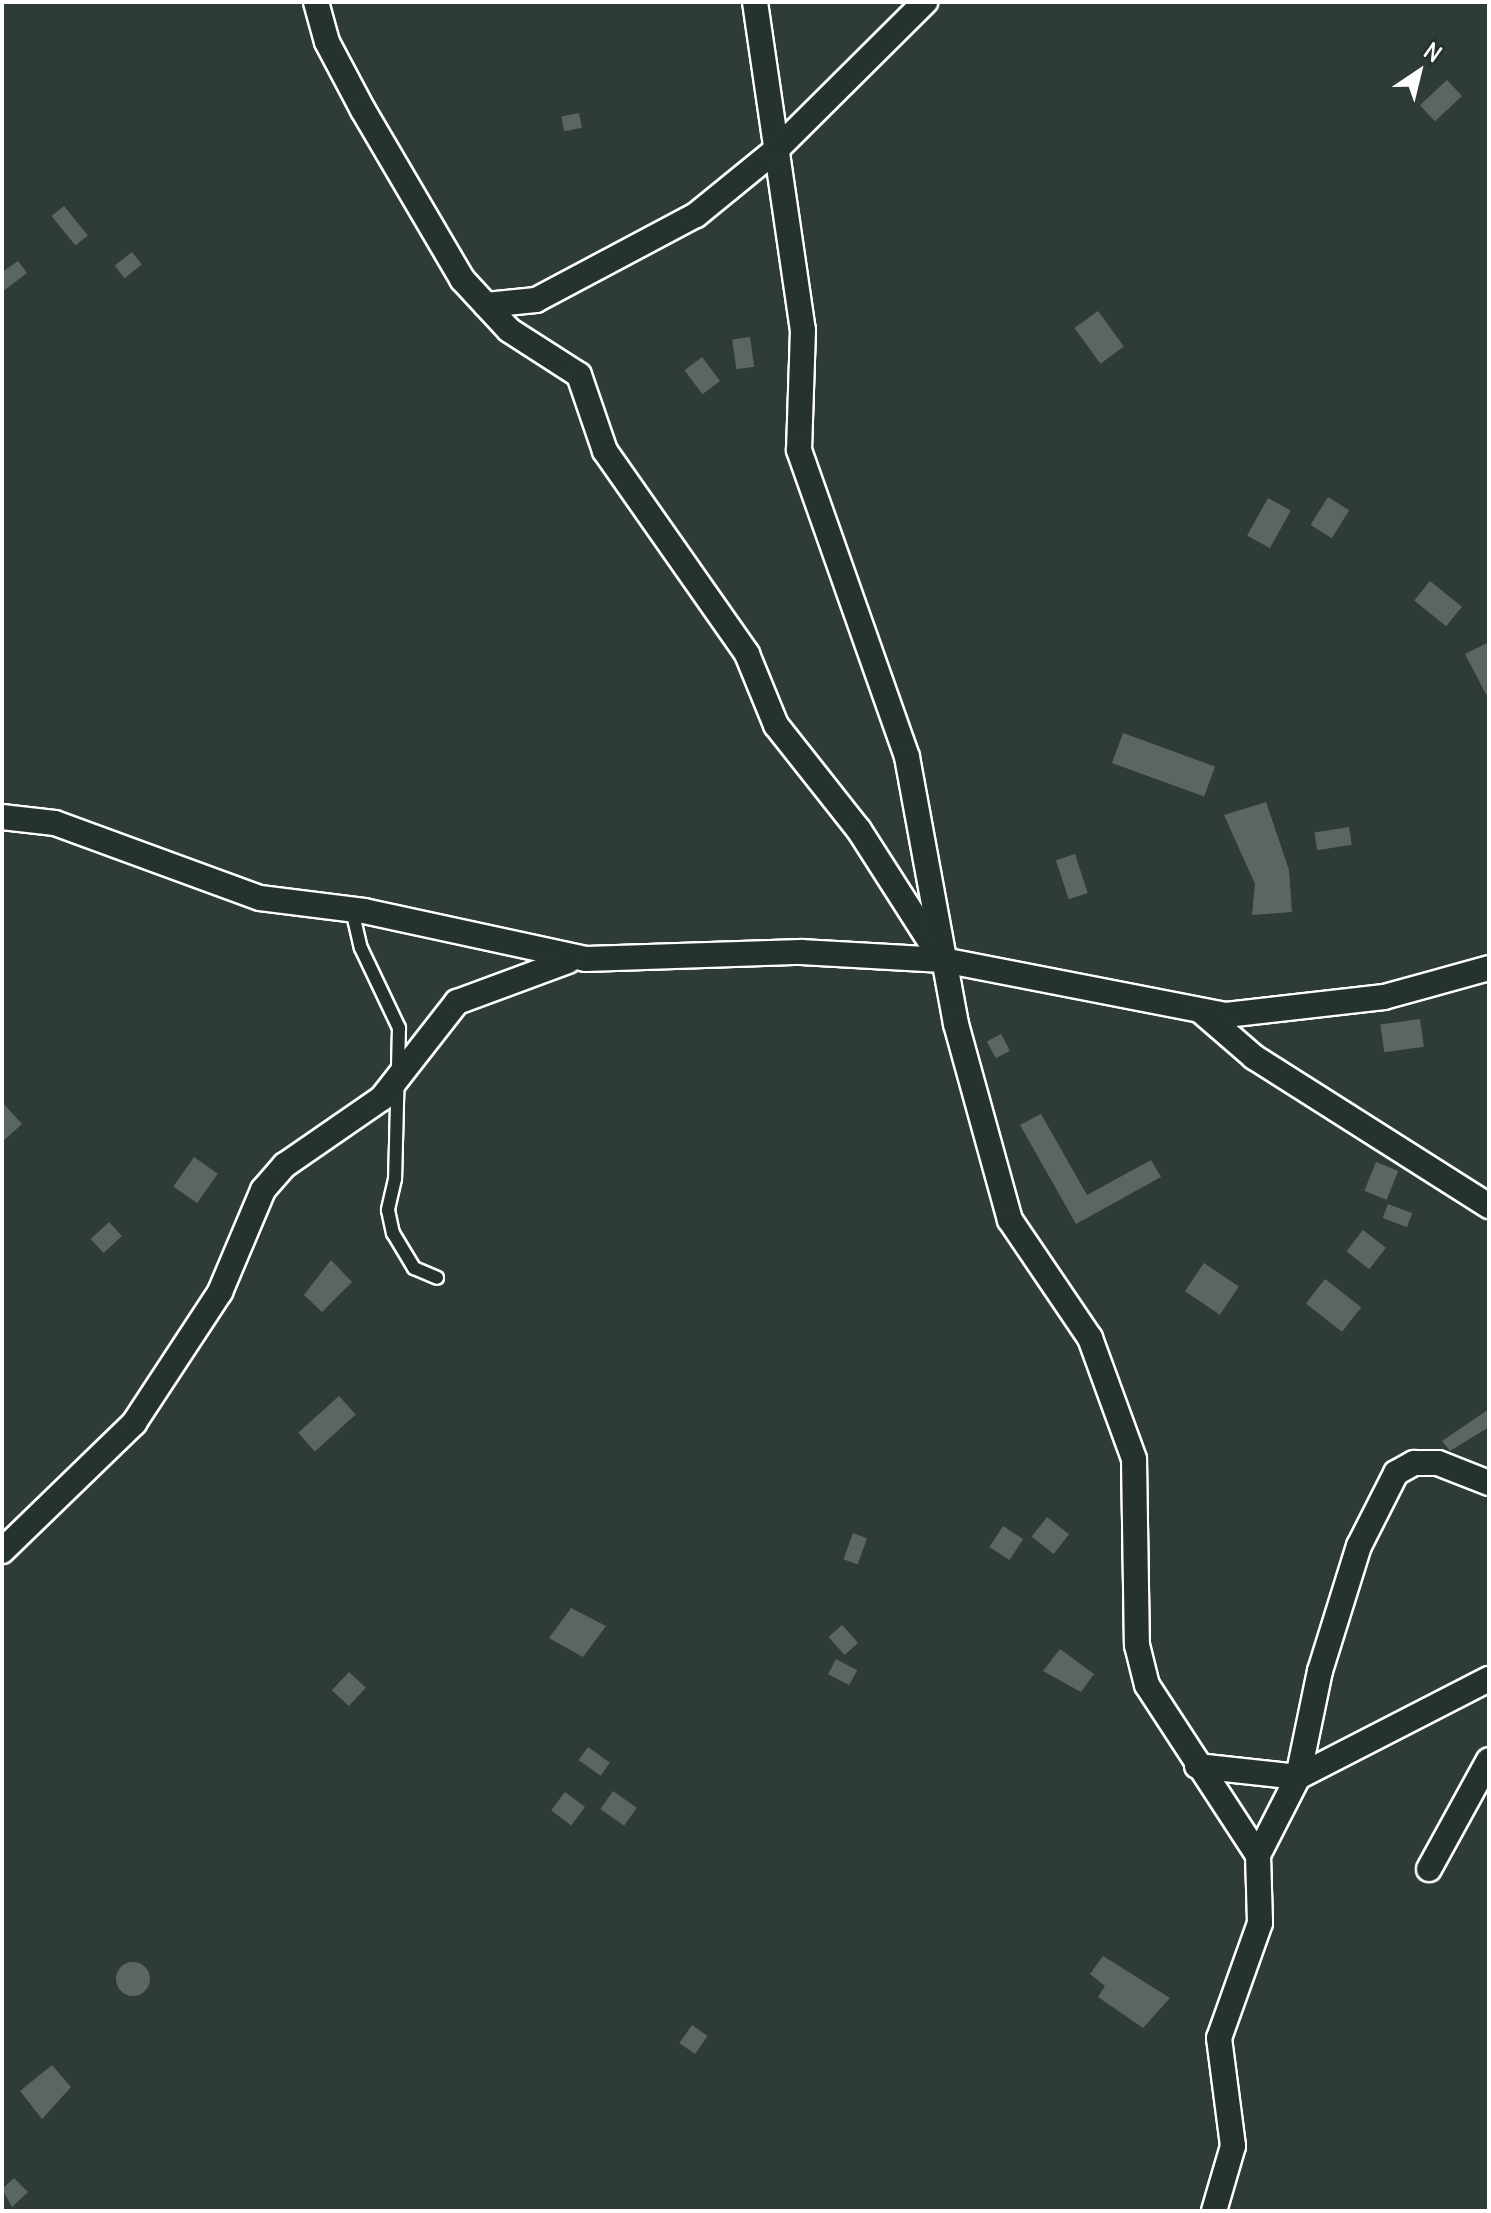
<!DOCTYPE html>
<style>
body{margin:0}
#map{position:relative;width:1491px;height:2213px;overflow:hidden;background:#2f3b35;font-family:Delius,sans-serif}
div>[style]{position:absolute}
.building>*{inset:0;background:#5b6661;transform-origin:0 0}
.round{border-radius:50%}
.roads{filter:drop-shadow(2px 0 #fff) drop-shadow(-2px 0 #fff) drop-shadow(0 2px #fff) drop-shadow(0 -2px #fff)}
.lane>*{height:12px;margin:-6px;padding:0 6px;transform-origin:6px;border-radius:6px;background:#26332d}
.street>*{height:24px;margin:-12px;padding:0 12px;transform-origin:12px;border-radius:12px;background:#26332d}
span{translate:-50% -50%;white-space:nowrap;text-align:center;line-height:1.15;-webkit-text-stroke:8px #26332d;paint-order:stroke}
.frame{position:absolute;inset:0;border:4px solid #fff;pointer-events:none}
.north{position:absolute;left:1379px;top:32px;width:80px;height:80px;-webkit-text-stroke:6px #26332d;paint-order:stroke;rotate:35deg;font-size:22px;font-weight:700;line-height:32px;text-align:center;color:#fff}
.north::after{content:'';display:block;margin:auto;width:28px;height:36px;background:#fff;clip-path:polygon(50% 0,100% 100%,50% 72%,0 100%)}
</style>
<div id="map">
<div class="building">
<div style="left:1447px;top:80px;width:22px;height:37px;rotate:47deg"></div>
<div style="left:579px;top:113px;width:15px;height:18px;rotate:79deg"></div>
<div style="left:64px;top:206px;width:38px;height:16px;rotate:51deg"></div>
<div style="left:132px;top:252px;width:16px;height:22px;rotate:52deg"></div>
<div style="clip-path:polygon(18px 261px,27px 273px,2px 292px,2px 272px)"></div>
<div style="left:1098px;top:311px;width:44px;height:29px;rotate:54deg"></div>
<div style="left:750px;top:337px;width:30px;height:18px;rotate:82deg"></div>
<div style="left:702px;top:357px;width:30px;height:22px;rotate:53deg"></div>
<div style="left:1328px;top:497px;width:25px;height:33px;rotate:32deg"></div>
<div style="left:1268px;top:498px;width:26px;height:43px;rotate:29deg"></div>
<div style="left:1430px;top:581px;width:41px;height:25px;rotate:39deg"></div>
<div style="clip-path:polygon(1489px 642px,1489px 700px,1465px 654px)"></div>
<div style="left:1123px;top:733px;width:98px;height:32px;rotate:20deg"></div>
<div style="clip-path:polygon(1266px 802px,1289px 870px,1292px 912px,1252px 915px,1255px 884px,1224px 815px)"></div>
<div style="left:1349px;top:827px;width:18px;height:35px;rotate:81deg"></div>
<div style="left:1075px;top:854px;width:41px;height:20px;rotate:72deg"></div>
<div style="left:1420px;top:1019px;width:28px;height:40px;rotate:82deg"></div>
<div style="left:1001px;top:1034px;width:19px;height:16px;rotate:62deg"></div>
<div style="clip-path:polygon(2px 1102px,22px 1124px,2px 1142px)"></div>
<div style="clip-path:polygon(1041px 1114px,1087px 1195px,1151px 1160px,1161px 1177px,1076px 1224px,1020px 1125px)"></div>
<div style="left:194px;top:1157px;width:29px;height:36px;rotate:35deg"></div>
<div style="left:1376px;top:1162px;width:24px;height:31px;rotate:22deg"></div>
<div style="left:1388px;top:1204px;width:26px;height:15px;rotate:21deg"></div>
<div style="left:109px;top:1222px;width:19px;height:25px;rotate:47deg"></div>
<div style="left:1363px;top:1230px;width:29px;height:27px;rotate:38deg"></div>
<div style="clip-path:polygon(331px 1260px,352px 1282px,322px 1312px,304px 1295px)"></div>
<div style="left:1204px;top:1263px;width:42px;height:34px;rotate:34deg"></div>
<div style="left:1325px;top:1279px;width:46px;height:31px;rotate:38deg"></div>
<div style="left:339px;top:1396px;width:25px;height:55px;rotate:48deg"></div>
<div style="clip-path:polygon(1489px 1409px,1489px 1427px,1450px 1451px,1442px 1441px)"></div>
<div style="left:1047px;top:1517px;width:28px;height:25px;rotate:38deg"></div>
<div style="left:1003px;top:1526px;width:24px;height:25px;rotate:33deg"></div>
<div style="left:853px;top:1533px;width:15px;height:28px;rotate:20deg"></div>
<div style="clip-path:polygon(571px 1608px,606px 1626px,583px 1657px,549px 1638px)"></div>
<div style="left:842px;top:1625px;width:24px;height:18px;rotate:48deg"></div>
<div style="clip-path:polygon(1060px 1649px,1094px 1674px,1081px 1692px,1043px 1671px)"></div>
<div style="left:836px;top:1659px;width:24px;height:17px;rotate:28deg"></div>
<div style="left:349px;top:1672px;width:23px;height:25px;rotate:43deg"></div>
<div style="left:588px;top:1747px;width:27px;height:16px;rotate:36deg"></div>
<div style="left:613px;top:1791px;width:29px;height:22px;rotate:35deg"></div>
<div style="left:565px;top:1792px;width:25px;height:23px;rotate:37deg"></div>
<div style="clip-path:polygon(1103px 1956px,1170px 1998px,1143px 2028px,1098px 1997px,1105px 1986px,1090px 1974px)"></div>
<div class="round" style="left:116px;top:1962px;width:34px;height:34px"></div>
<div style="left:692px;top:2025px;width:19px;height:22px;rotate:35deg"></div>
<div style="clip-path:polygon(52px 2065px,71px 2087px,42px 2119px,20px 2091px)"></div>
<div style="clip-path:polygon(14px 2178px,28px 2192px,12px 2207px,2px 2189px)"></div>
</div>
<div class="roads">
<div class="lane">
<div style="left:352px;top:910px;width:39px;rotate:77deg"></div>
<div style="left:361px;top:948px;width:89px;rotate:64.6deg"></div>
<div style="left:399px;top:1028px;width:151px;rotate:91.5deg"></div>
<div style="left:395px;top:1179px;width:32px;rotate:103deg"></div>
<div style="left:388px;top:1210px;width:24px;rotate:78deg"></div>
<div style="left:393px;top:1233px;width:41px;rotate:59deg"></div>
<div style="left:414px;top:1268px;width:25px;rotate:23deg"></div>
</div>
<div class="street">
<div style="left:316px;top:2px;width:41px;rotate:74.6deg"></div>
<div style="left:327px;top:42px;width:77px;rotate:62.1deg"></div>
<div style="left:363px;top:110px;width:196px;rotate:59.6deg"></div>
<div style="left:462px;top:279px;width:69px;rotate:47.3deg"></div>
<div style="left:509px;top:330px;width:83px;rotate:32.7deg"></div>
<div style="left:579px;top:375px;width:80px;rotate:71.1deg"></div>
<div style="left:605px;top:451px;width:248px;rotate:55deg"></div>
<div style="left:747px;top:654px;width:77px;rotate:67.8deg"></div>
<div style="left:776px;top:725px;width:134px;rotate:51.7deg"></div>
<div style="left:859px;top:830px;width:152px;rotate:57.4deg"></div>
<div style="left:755px;top:2px;width:331px;rotate:81.7deg"></div>
<div style="left:803px;top:330px;width:120px;rotate:91.9deg"></div>
<div style="left:799px;top:450px;width:325px;rotate:70.6deg"></div>
<div style="left:907px;top:757px;width:271px;rotate:79.6deg"></div>
<div style="left:956px;top:1024px;width:203px;rotate:74.6deg"></div>
<div style="left:1010px;top:1220px;width:143px;rotate:55.9deg"></div>
<div style="left:1090px;top:1338px;width:129px;rotate:70deg"></div>
<div style="left:1134px;top:1459px;width:186px;rotate:89.1deg"></div>
<div style="left:1137px;top:1645px;width:41px;rotate:76deg"></div>
<div style="left:1147px;top:1685px;width:203px;rotate:56.9deg"></div>
<div style="left:1258px;top:1855px;width:68px;rotate:88.3deg"></div>
<div style="left:1260px;top:1923px;width:122px;rotate:109.6deg"></div>
<div style="left:1219px;top:2038px;width:109px;rotate:82.6deg"></div>
<div style="left:1233px;top:2146px;width:68px;rotate:106.3deg"></div>
<div style="left:486px;top:305px;width:50px;rotate:-5.7deg"></div>
<div style="left:536px;top:300px;width:181px;rotate:-28deg"></div>
<div style="left:696px;top:215px;width:104px;rotate:-39.2deg"></div>
<div style="left:777px;top:149px;width:209px;rotate:-44.8deg"></div>
<div style="left:2px;top:817px;width:53px;rotate:6.5deg"></div>
<div style="left:55px;top:823px;width:218px;rotate:20.1deg"></div>
<div style="left:260px;top:898px;width:105px;rotate:7.1deg"></div>
<div style="left:364px;top:911px;width:227px;rotate:12.2deg"></div>
<div style="left:586px;top:959px;width:215px;rotate:-1.9deg"></div>
<div style="left:801px;top:952px;width:142px;rotate:3.2deg"></div>
<div style="left:943px;top:960px;width:288px;rotate:11deg"></div>
<div style="left:1226px;top:1015px;width:159px;rotate:-6.5deg"></div>
<div style="left:1384px;top:997px;width:109px;rotate:-15.4deg"></div>
<div style="left:1202px;top:1012px;width:69px;rotate:40.9deg"></div>
<div style="left:1254px;top:1057px;width:278px;rotate:32.4deg"></div>
<div style="left:2px;top:1551px;width:184px;rotate:-44.1deg"></div>
<div style="left:134px;top:1423px;width:157px;rotate:-56.7deg"></div>
<div style="left:220px;top:1292px;width:111px;rotate:-67.1deg"></div>
<div style="left:263px;top:1190px;width:33px;rotate:-49deg"></div>
<div style="left:285px;top:1165px;width:118px;rotate:-34.6deg"></div>
<div style="left:382px;top:1098px;width:122px;rotate:-52deg"></div>
<div style="left:457px;top:1002px;width:118px;rotate:-20.3deg"></div>
<div style="left:1197px;top:1766px;width:102px;rotate:6.2deg"></div>
<div style="left:1298px;top:1777px;width:215px;rotate:-27.2deg"></div>
<div style="left:1258px;top:1855px;width:88px;rotate:-62.9deg"></div>
<div style="left:1298px;top:1777px;width:108px;rotate:-78.3deg"></div>
<div style="left:1320px;top:1671px;width:131px;rotate:-72.7deg"></div>
<div style="left:1359px;top:1546px;width:82px;rotate:-63.1deg"></div>
<div style="left:1396px;top:1473px;width:21px;rotate:-29deg"></div>
<div style="left:1414px;top:1463px;width:24px"></div>
<div style="left:1438px;top:1463px;width:55px;rotate:21.4deg"></div>
<div style="left:1429px;top:1869px;width:124px;rotate:-61.2deg"></div>
</div>
</div>
<div class="frame"></div>
<div class="north">N</div>
</div>
